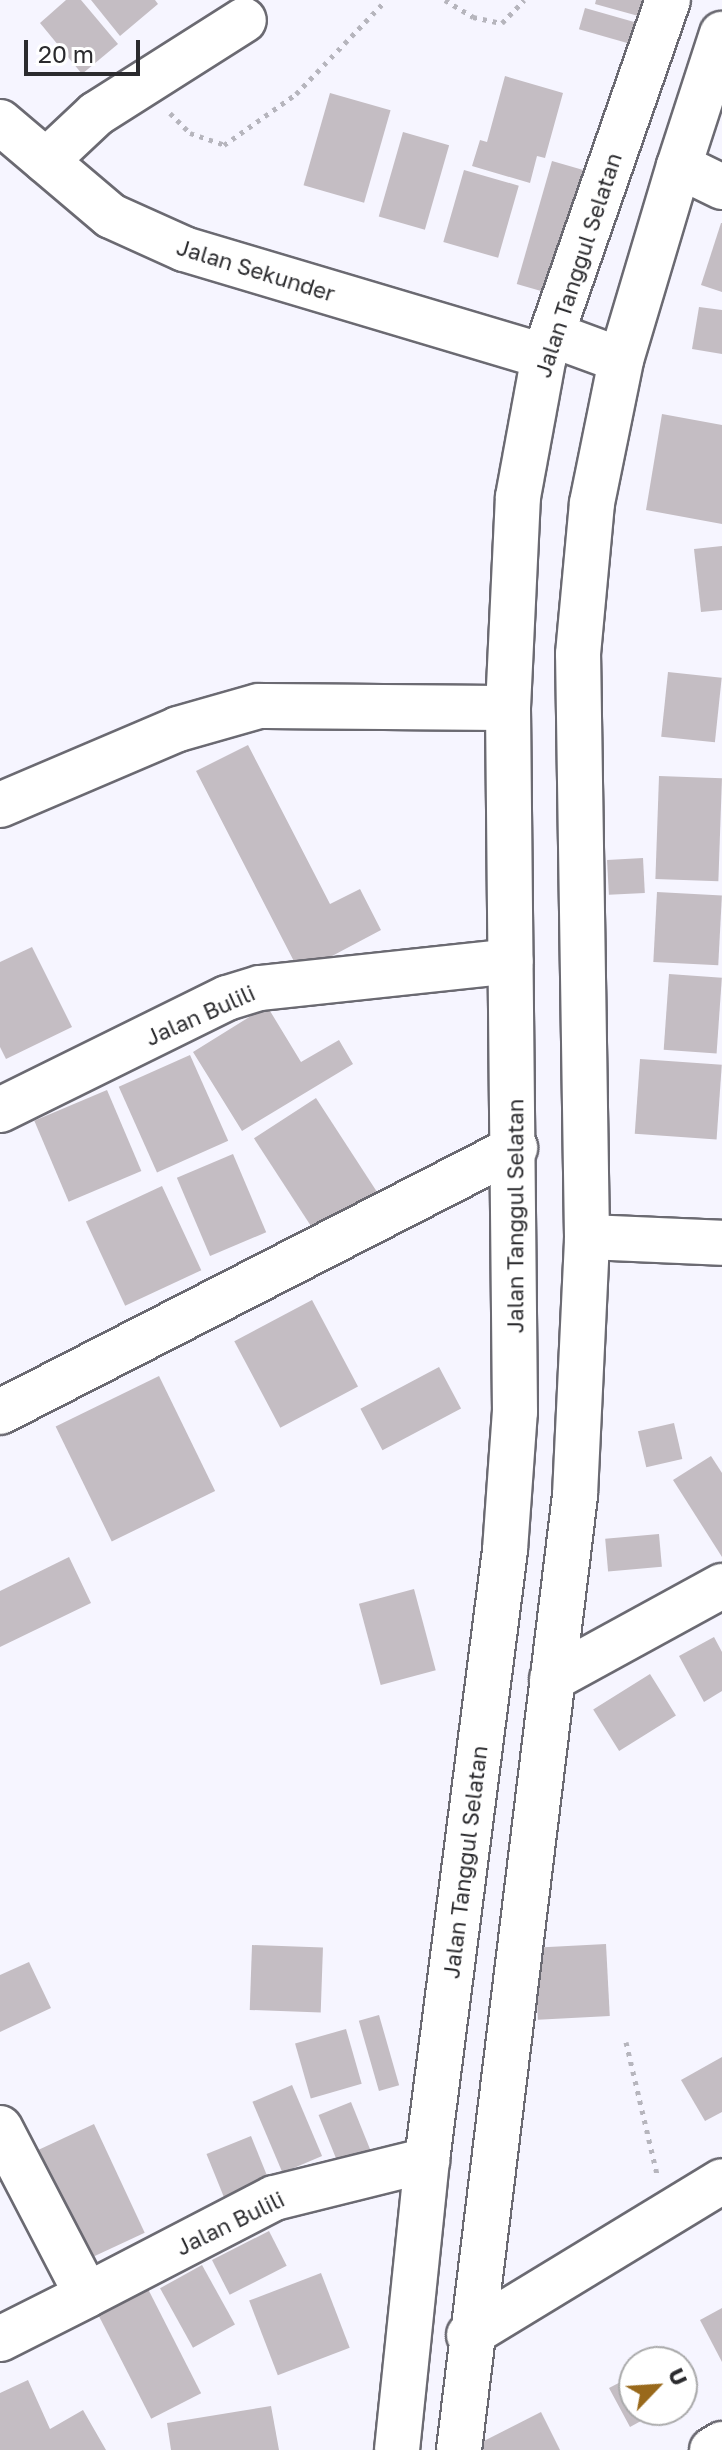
<!DOCTYPE html>
<style>
body{margin:0}
#map{position:relative;width:722px;height:2450px;overflow:hidden;background:#f6f5ff;font-family:"Golos Text",sans-serif}
div>[style]{position:absolute}
.building>*{inset:0;background:#c4bdc3;transform-origin:0 0}
.path>*{height:5px;margin-top:-2.5px;transform-origin:0;background:repeating-linear-gradient(90deg,#b6b5bd 0 4px,transparent 0 10px)}
.roads{filter:drop-shadow(2px 0 #6b6a72) drop-shadow(-2px 0 #6b6a72) drop-shadow(0 2px #6b6a72) drop-shadow(0 -2px #6b6a72)}
.minor>*{height:44px;margin:-22px;padding:0 22px;transform-origin:22px;border-radius:22px;background:#fff}
span{translate:-50% -50%;white-space:nowrap;text-align:center;line-height:1.15;-webkit-text-stroke:8px #fff;paint-order:stroke}
.street-label{font-size:22px;color:#2b2b2e}
.north{position:absolute;left:618px;top:2346px;width:80px;height:80px;box-sizing:border-box;background:#fff;border:2px solid #aaaaab;border-radius:50%;rotate:65deg;font-size:22px;font-weight:700;line-height:32px;text-align:center;color:#2b2b2e}
.north::after{content:'';display:block;margin:auto;width:28px;height:36px;background:#99691b;clip-path:polygon(50% 0,100% 100%,50% 72%,0 100%)}
.scale{position:absolute;left:24px;top:40px;width:116px;height:36px;box-sizing:border-box;border:4px solid #2b2b2e;border-top:0;padding-left:10px;font-size:24px;line-height:28px;white-space:nowrap;color:#2b2b2e;-webkit-text-stroke:6px #fff;paint-order:stroke}
</style>
<div id="map">
<div class="building">
<div style="clip-path:polygon(66px 0,81px 0,118px 44px,82px 74px,40px 23px)"></div>
<div style="clip-path:polygon(91px 0,155px 0,158px 4px,120px 36px)"></div>
<div style="clip-path:polygon(596px 0,646px 0,642px 17px,595px 4px)"></div>
<div style="left:585px;top:8px;width:63px;height:22px;rotate:16deg"></div>
<div style="clip-path:polygon(505px 76px,563px 93px,545px 158px,537px 156px,530px 183px,472px 166px,480px 140px,487px 142px)"></div>
<div style="left:330px;top:93px;width:63px;height:96px;rotate:16deg"></div>
<div style="left:403px;top:132px;width:48px;height:88px;rotate:16deg"></div>
<div style="left:552px;top:161px;width:37px;height:128px;rotate:16deg"></div>
<div style="left:464px;top:170px;width:57px;height:75px;rotate:16deg"></div>
<div style="clip-path:polygon(721px 223px,722px 223px,722px 292px,701px 285px)"></div>
<div style="clip-path:polygon(699px 307px,722px 310px,722px 354px,692px 349px)"></div>
<div style="clip-path:polygon(662px 414px,722px 425px,722px 524px,646px 510px)"></div>
<div style="clip-path:polygon(722px 546px,722px 610px,701px 612px,694px 549px)"></div>
<div style="left:668px;top:672px;width:54px;height:65px;rotate:6deg"></div>
<div style="clip-path:polygon(248px 745px,330px 904px,360px 889px,381px 930px,300px 973px,196px 771px)"></div>
<div style="left:659px;top:776px;width:63px;height:103px;rotate:2deg"></div>
<div style="left:643px;top:858px;width:35px;height:36px;rotate:87deg"></div>
<div style="left:657px;top:892px;width:65px;height:70px;rotate:3deg"></div>
<div style="clip-path:polygon(32px 947px,72px 1027px,6px 1059px,0 1047px,0 962px)"></div>
<div style="left:669px;top:974px;width:53px;height:76px;rotate:4deg"></div>
<div style="clip-path:polygon(267px 1006px,301px 1062px,339px 1040px,353px 1064px,242px 1131px,193px 1052px)"></div>
<div style="left:190px;top:1055px;width:94px;height:78px;rotate:66deg"></div>
<div style="left:640px;top:1059px;width:82px;height:75px;rotate:4deg"></div>
<div style="left:107px;top:1090px;width:88px;height:79px;rotate:67deg"></div>
<div style="left:316px;top:1098px;width:113px;height:74px;rotate:57deg"></div>
<div style="left:233px;top:1154px;width:85px;height:61px;rotate:67deg"></div>
<div style="left:162px;top:1186px;width:93px;height:84px;rotate:65deg"></div>
<div style="left:312px;top:1300px;width:98px;height:88px;rotate:62deg"></div>
<div style="left:439px;top:1367px;width:47px;height:89px;rotate:62deg"></div>
<div style="left:159px;top:1376px;width:128px;height:115px;rotate:64deg"></div>
<div style="left:674px;top:1423px;width:37px;height:37px;rotate:77deg"></div>
<div style="clip-path:polygon(711px 1456px,722px 1473px,722px 1557px,673px 1480px)"></div>
<div style="left:659px;top:1534px;width:33px;height:54px;rotate:85deg"></div>
<div style="clip-path:polygon(69px 1557px,91px 1603px,0 1647px,0 1591px)"></div>
<div style="left:414px;top:1589px;width:84px;height:57px;rotate:75deg"></div>
<div style="clip-path:polygon(714px 1637px,722px 1652px,722px 1691px,704px 1702px,679px 1656px)"></div>
<div style="left:650px;top:1674px;width:49px;height:67px;rotate:58deg"></div>
<div style="left:606px;top:1944px;width:72px;height:72px;rotate:87deg"></div>
<div style="left:252px;top:1945px;width:71px;height:65px;rotate:2deg"></div>
<div style="clip-path:polygon(29px 1962px,51px 2008px,0 2032px,0 1975px)"></div>
<div style="left:379px;top:2015px;width:73px;height:21px;rotate:74deg"></div>
<div style="left:346px;top:2029px;width:57px;height:53px;rotate:74deg"></div>
<div style="clip-path:polygon(722px 2057px,722px 2112px,705px 2121px,681px 2080px)"></div>
<div style="left:292px;top:2085px;width:77px;height:43px;rotate:67deg"></div>
<div style="left:351px;top:2102px;width:56px;height:35px;rotate:68deg"></div>
<div style="left:94px;top:2124px;width:120px;height:61px;rotate:65deg"></div>
<div style="left:251px;top:2136px;width:51px;height:48px;rotate:68deg"></div>
<div style="left:269px;top:2231px;width:39px;height:64px;rotate:63deg"></div>
<div style="left:202px;top:2265px;width:68px;height:48px;rotate:61deg"></div>
<div style="left:321px;top:2273px;width:80px;height:77px;rotate:69deg"></div>
<div style="left:148px;top:2289px;width:117px;height:56px;rotate:63deg"></div>
<div style="clip-path:polygon(722px 2308px,722px 2362px,700px 2320px)"></div>
<div style="clip-path:polygon(634px 2375px,634px 2410px,661px 2410px,630px 2427px,609px 2388px)"></div>
<div style="clip-path:polygon(28px 2380px,50px 2429px,83px 2410px,106px 2450px,0 2450px,0 2393px)"></div>
<div style="clip-path:polygon(271px 2406px,279px 2450px,171px 2450px,167px 2423px)"></div>
<div style="clip-path:polygon(541px 2412px,560px 2450px,479px 2450px,476px 2445px)"></div>
</div>
<div class="path">
<div style="left:445px;top:0;width:33px;rotate:31deg"></div>
<div style="left:473px;top:17px;width:30px;rotate:12deg"></div>
<div style="left:502px;top:23px;width:32px;rotate:-46deg"></div>
<div style="left:170px;top:113px;width:28px;rotate:45deg"></div>
<div style="left:190px;top:133px;width:36px;rotate:19deg"></div>
<div style="left:224px;top:145px;width:88px;rotate:-35.3deg"></div>
<div style="left:296px;top:94px;width:130px;rotate:-46.2deg"></div>
<div style="left:626px;top:2042px;width:136px;rotate:76.8deg"></div>
</div>
<div class="roads">
<div class="minor">
<div style="left:0;top:122px;width:145px;rotate:40.3deg"></div>
<div style="left:111px;top:216px;width:80px;rotate:24.3deg"></div>
<div style="left:184px;top:249px;width:376px;rotate:16.6deg"></div>
<div style="left:46px;top:161px;width:69px;rotate:-43.2deg"></div>
<div style="left:96px;top:114px;width:175px;rotate:-32.4deg"></div>
<div style="left:679px;top:166px;width:139px;rotate:-72deg"></div>
<div style="left:553px;top:335px;width:72px;rotate:20.2deg"></div>
<div style="left:621px;top:360px;width:202px;rotate:-73.4deg"></div>
<div style="left:679px;top:166px;width:48px;rotate:26deg"></div>
<div style="left:0;top:805px;width:194px;rotate:-23.1deg"></div>
<div style="left:178px;top:729px;width:84px;rotate:-15.9deg"></div>
<div style="left:259px;top:706px;width:249px;rotate:0.5deg"></div>
<div style="left:0;top:1110px;width:253px;rotate:-26.3deg"></div>
<div style="left:227px;top:998px;width:34px;rotate:-17deg"></div>
<div style="left:260px;top:988px;width:252px;rotate:-6.1deg"></div>
<div style="left:587px;top:1237px;width:135px;rotate:2.5deg"></div>
<div style="left:0;top:1412px;width:579px;rotate:-27.14deg"></div>
<div style="left:552px;top:1679px;width:194px;rotate:-28.7deg"></div>
<div style="left:0;top:2128px;width:188px;rotate:62.5deg"></div>
<div style="left:87px;top:2295px;width:211px;rotate:-27.4deg"></div>
<div style="left:274px;top:2198px;width:158px;rotate:-13.9deg"></div>
<div style="left:469px;top:2335px;width:296px;rotate:-31.3deg"></div>
<div style="left:0;top:2339px;width:97px;rotate:-26.8deg"></div>
<div style="left:397px;top:2450px;width:292px;rotate:-84.1deg"></div>
<div style="left:427px;top:2160px;width:615px;rotate:-82.71deg"></div>
<div style="left:505px;top:1550px;width:138px;rotate:-85.9deg"></div>
<div style="left:515px;top:1412px;width:704px;rotate:-90.57deg"></div>
<div style="left:508px;top:708px;width:211px;rotate:-87.3deg"></div>
<div style="left:518px;top:497px;width:143px;rotate:-79.6deg"></div>
<div style="left:544px;top:356px;width:377px;rotate:-70.8deg"></div>
<div style="left:459px;top:2450px;width:962px;rotate:-83.07deg"></div>
<div style="left:575px;top:1495px;width:258px;rotate:-87.3deg"></div>
<div style="left:587px;top:1237px;width:583px;rotate:-90.88deg"></div>
<div style="left:578px;top:654px;width:152px;rotate:-84.7deg"></div>
<div style="left:592px;top:503px;width:146px;rotate:-78.5deg"></div>
<div style="left:712px;top:2450px;width:12px;rotate:-31deg"></div>
</div>
</div>
<div class="street-label">
<span style="left:578px;top:265px;rotate:-72deg">Jalan Tanggul Selatan</span>
<span style="left:256px;top:270px;rotate:17deg">Jalan Sekunder</span>
<span style="left:200px;top:1015px;rotate:-24deg">Jalan Bulili</span>
<span style="left:515px;top:1216px;rotate:-90deg">Jalan Tanggul Selatan</span>
<span style="left:465px;top:1862px;rotate:-83deg">Jalan Tanggul Selatan</span>
<span style="left:230px;top:2223px;rotate:-26deg">Jalan Bulili</span>
</div>
<div class="north">U</div>
<div class="scale">20 m</div>
</div>
